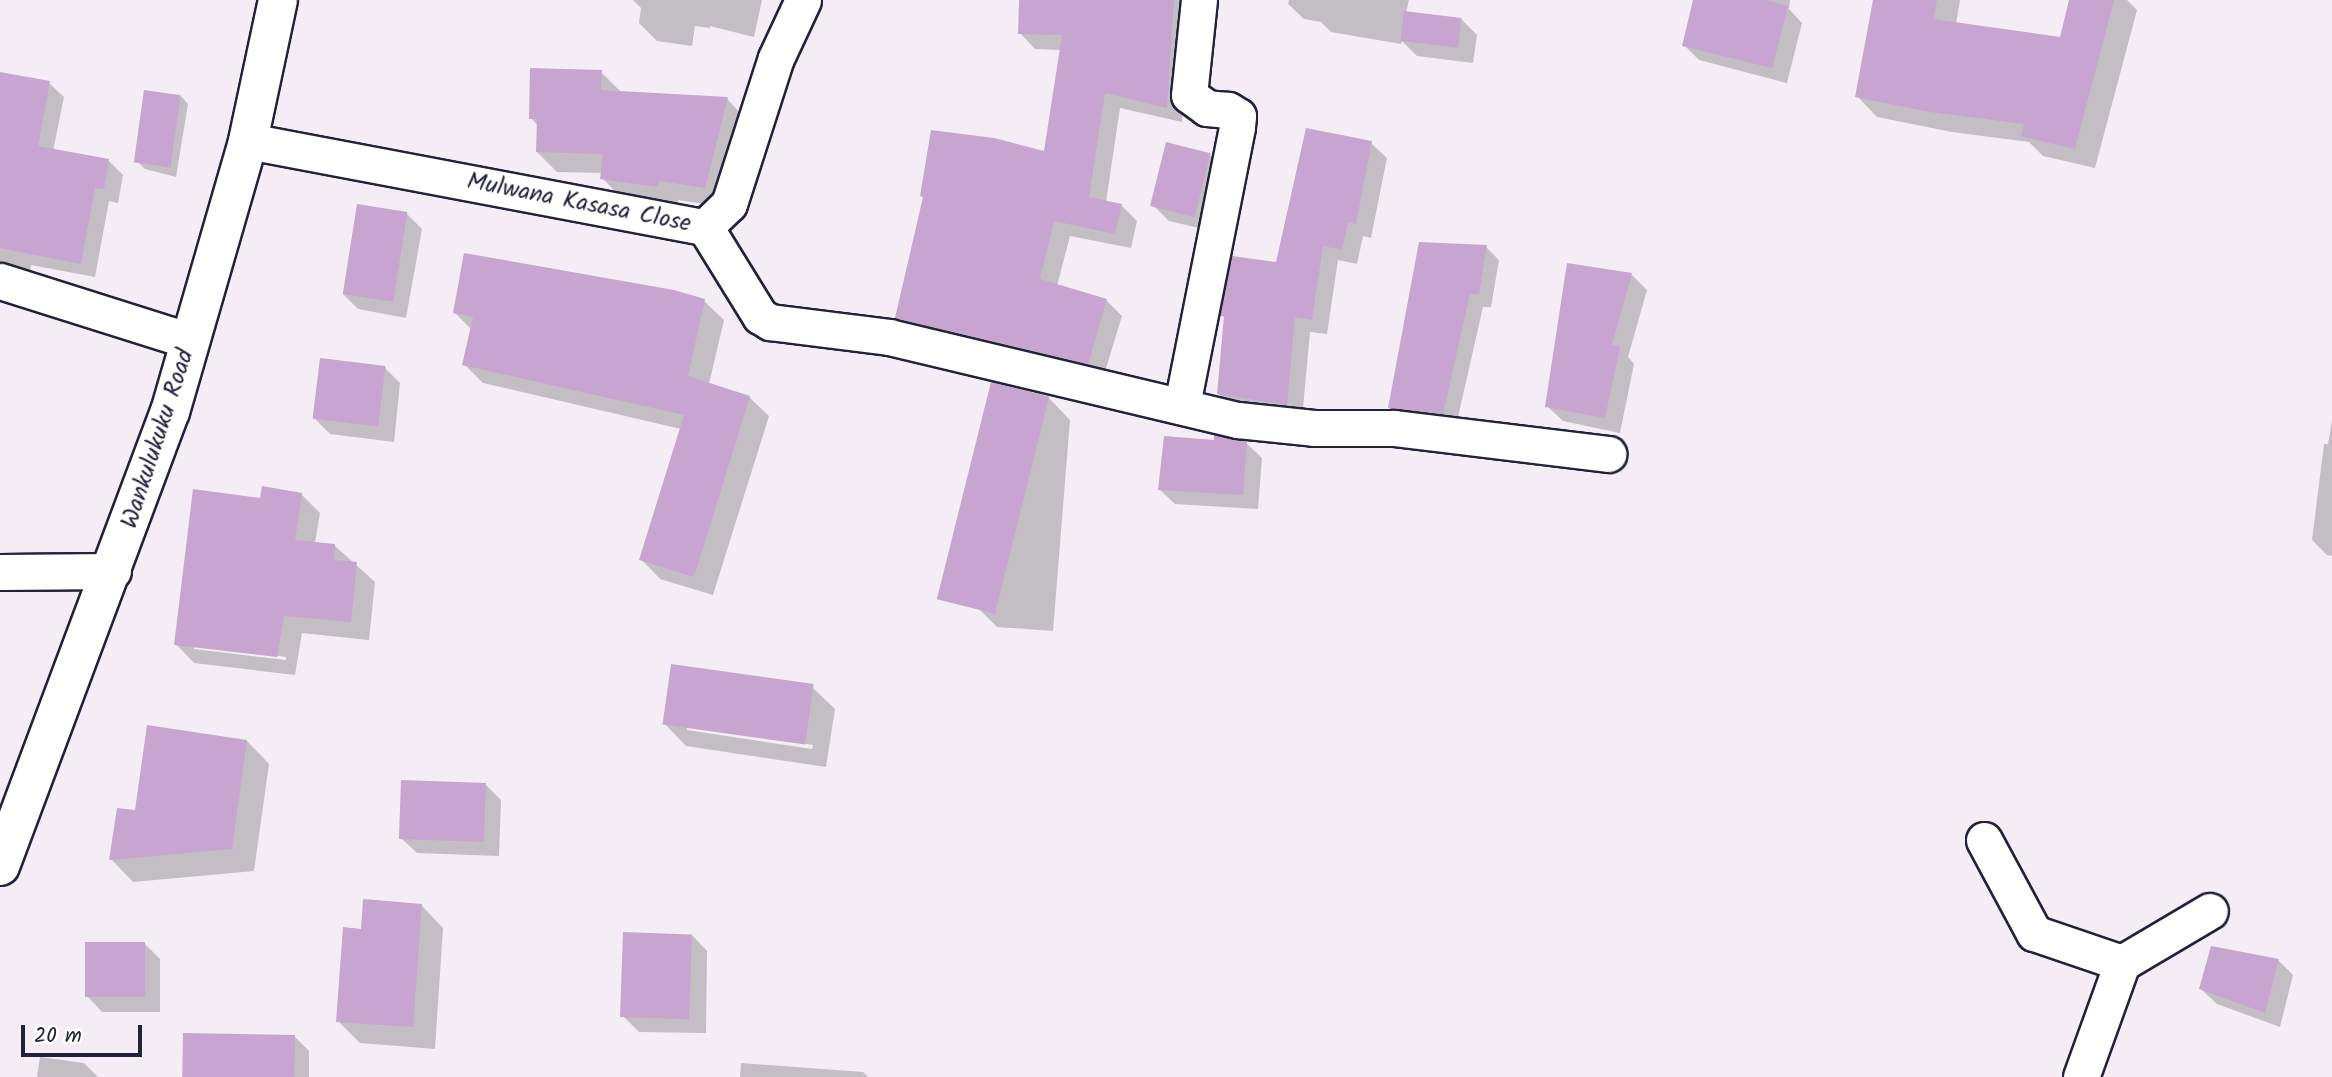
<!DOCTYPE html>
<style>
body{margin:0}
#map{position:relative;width:2332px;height:1077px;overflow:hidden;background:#f4edf6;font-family:Kalam,sans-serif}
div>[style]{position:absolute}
.shadow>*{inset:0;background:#0003}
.building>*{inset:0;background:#c7a5d0;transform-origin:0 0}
.roads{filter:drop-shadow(2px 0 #22223b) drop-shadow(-2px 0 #22223b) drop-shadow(0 2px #22223b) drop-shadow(0 -2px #22223b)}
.minor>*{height:35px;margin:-17.5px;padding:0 17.5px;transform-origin:17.5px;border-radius:17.5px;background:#fff}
.secondary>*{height:38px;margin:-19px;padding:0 19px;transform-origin:19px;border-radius:19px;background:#fff}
span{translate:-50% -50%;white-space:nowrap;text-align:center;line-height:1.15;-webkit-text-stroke:5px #fff;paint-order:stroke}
.street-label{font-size:24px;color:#22223b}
.scale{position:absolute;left:21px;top:1025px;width:121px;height:32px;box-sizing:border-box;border:4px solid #22223b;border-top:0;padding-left:9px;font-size:21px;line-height:24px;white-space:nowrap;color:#22223b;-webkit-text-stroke:5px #fff;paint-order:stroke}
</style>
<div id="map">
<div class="shadow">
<div style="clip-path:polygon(633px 0,762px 0,754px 37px,710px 26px,710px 28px,695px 26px,692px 46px,657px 41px,639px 23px,641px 8px)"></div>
<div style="clip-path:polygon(1021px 0,1191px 0,1182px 122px,1120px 108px,1106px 202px,1121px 205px,1137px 221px,1131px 248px,1070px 236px,1057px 286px,1106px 300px,1122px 316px,1103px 378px,913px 333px,897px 317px,1046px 154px,1062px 50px,1035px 49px,1020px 33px)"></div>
<div style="clip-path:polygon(1289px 0,1409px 0,1406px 13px,1462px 20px,1477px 35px,1473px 63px,1417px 56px,1402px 41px,1401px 44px,1331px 32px,1321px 22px,1304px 19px,1288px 4px)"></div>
<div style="clip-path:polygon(1695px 0,1790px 0,1789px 9px,1802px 23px,1787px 83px,1699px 60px,1684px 45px)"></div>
<div style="clip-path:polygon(1875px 0,1960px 0,1956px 24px,2061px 39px,2071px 0,2127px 0,2137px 10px,2095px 168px,2043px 156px,2029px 142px,1952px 132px,1877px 117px,1857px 96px)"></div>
<div style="clip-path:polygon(601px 72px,622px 93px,727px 99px,746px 119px,724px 207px,678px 200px,677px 206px,622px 198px,602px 178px,602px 173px,557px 172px,537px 152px,538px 126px,531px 118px)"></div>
<div style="clip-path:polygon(0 74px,49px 83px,64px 97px,53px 151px,109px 161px,123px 175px,118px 203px,109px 201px,95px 277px,31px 265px,29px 278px,0 277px)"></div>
<div style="clip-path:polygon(181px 96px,188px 104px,176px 177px,145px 169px,137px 161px)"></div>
<div style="clip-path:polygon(1371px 143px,1387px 158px,1371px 238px,1363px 236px,1357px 264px,1338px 260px,1327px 334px,1310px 332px,1302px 419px,1235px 409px,1219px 394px,1225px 319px,1222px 315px,1278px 264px)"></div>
<div style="clip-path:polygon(1210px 155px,1226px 170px,1212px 231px,1169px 221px,1153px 205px)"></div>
<div style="clip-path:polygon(407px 214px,422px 229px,406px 318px,358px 309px,343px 294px)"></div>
<div style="clip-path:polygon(1486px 247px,1499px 260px,1491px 307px,1483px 307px,1456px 426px,1403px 421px,1390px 407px)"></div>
<div style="clip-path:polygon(1569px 265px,1632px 275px,1647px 290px,1628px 357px,1634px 364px,1620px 433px,1563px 421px,1547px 406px)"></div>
<div style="clip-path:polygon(704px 301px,724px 320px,709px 384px,749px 397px,769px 416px,713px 595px,660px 579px,641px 559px,681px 429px,483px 383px,464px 364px,472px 330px,455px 313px)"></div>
<div style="clip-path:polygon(385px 368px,400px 383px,394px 442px,330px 434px,315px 419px)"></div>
<div style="clip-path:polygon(1048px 397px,1070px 420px,1053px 631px,997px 627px,975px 605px)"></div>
<div style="clip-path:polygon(2332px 421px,2332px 556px,2327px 555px,2312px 540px,2324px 444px,2328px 444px)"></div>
<div style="clip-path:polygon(1246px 443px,1262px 458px,1258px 509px,1175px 504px,1159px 489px)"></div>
<div style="clip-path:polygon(evenodd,302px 495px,320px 513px,315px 543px,334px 545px,375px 582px,369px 640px,302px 633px,295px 675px,194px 663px,176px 644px,262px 500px,302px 495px,194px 645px,286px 657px,286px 660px,194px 649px,194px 645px)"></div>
<div style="clip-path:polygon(evenodd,812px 687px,835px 709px,826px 767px,686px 746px,664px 723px,812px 687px,687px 726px,813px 745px,812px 749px,687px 730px,687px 726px)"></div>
<div style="clip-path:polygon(247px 741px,269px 764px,254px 871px,133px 882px,111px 859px,137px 812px)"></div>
<div style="clip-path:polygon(486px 785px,501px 800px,499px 856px,417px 853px,401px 838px)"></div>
<div style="clip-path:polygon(421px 905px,443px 928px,435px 1049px,360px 1043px,338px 1021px,362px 931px)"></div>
<div style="clip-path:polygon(692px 935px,707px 951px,706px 1033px,639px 1032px,623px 1016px)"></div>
<div style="clip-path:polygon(145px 944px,160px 959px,160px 1012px,102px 1012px,87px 996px)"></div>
<div style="clip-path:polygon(2278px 960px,2293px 975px,2280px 1027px,2217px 1004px,2201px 989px)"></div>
<div style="clip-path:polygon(294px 1036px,309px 1051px,309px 1077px,184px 1077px)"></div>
<div style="clip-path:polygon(40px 1057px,84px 1063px,98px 1077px,37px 1077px)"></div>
<div style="clip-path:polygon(741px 1063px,863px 1072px,868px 1077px,740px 1077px)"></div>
</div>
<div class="building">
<div style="clip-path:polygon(1019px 0,1174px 0,1167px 108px,1105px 93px,1089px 197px,1122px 204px,1115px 234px,1054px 221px,1040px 279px,1107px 299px,1088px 364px,895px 318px,923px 197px,920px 196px,931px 130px,994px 138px,1044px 151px,1062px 35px,1018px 34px)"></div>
<div style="clip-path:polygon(1693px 0,1766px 0,1788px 6px,1772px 68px,1682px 46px)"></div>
<div style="clip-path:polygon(1873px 0,1937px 0,1933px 19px,2060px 37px,2069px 0,2114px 0,2075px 149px,2021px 136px,2024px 124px,1930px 112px,1855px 97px)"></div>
<div style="left:1404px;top:11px;width:58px;height:30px;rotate:7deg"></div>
<div style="clip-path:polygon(530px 68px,602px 70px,601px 90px,728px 97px,705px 188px,659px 181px,658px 187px,600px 179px,603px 154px,536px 152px,537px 119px,529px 119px)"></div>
<div style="clip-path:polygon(0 72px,50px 81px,38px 146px,109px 159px,104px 189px,95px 188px,81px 264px,0 248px)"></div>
<div style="left:144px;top:90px;width:37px;height:73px;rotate:8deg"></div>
<div style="clip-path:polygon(1306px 128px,1372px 141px,1356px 224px,1348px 222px,1342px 250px,1323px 246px,1312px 320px,1295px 317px,1287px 405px,1217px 394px,1224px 316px,1220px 316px,1232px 256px,1276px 262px)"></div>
<div style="left:1166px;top:142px;width:46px;height:66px;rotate:14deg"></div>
<div style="left:357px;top:204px;width:51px;height:91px;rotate:9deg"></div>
<div style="clip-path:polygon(1419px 242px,1487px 245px,1479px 294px,1470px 294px,1443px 414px,1388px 408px)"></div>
<div style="clip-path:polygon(464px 253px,674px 290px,705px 299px,688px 376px,750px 396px,694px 577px,639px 560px,684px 415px,462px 365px,473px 317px,453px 313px)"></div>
<div style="clip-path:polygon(1567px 263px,1632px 273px,1612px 345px,1620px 347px,1605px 418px,1545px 407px)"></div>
<div style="left:320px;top:358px;width:66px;height:61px;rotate:7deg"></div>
<div style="left:991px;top:382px;width:60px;height:224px;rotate:14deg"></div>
<div style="clip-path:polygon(1214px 435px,1247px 441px,1243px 495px,1158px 490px,1164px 436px,1214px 440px)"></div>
<div style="clip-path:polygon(262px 486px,302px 493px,295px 540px,335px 544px,334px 560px,357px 562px,351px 622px,284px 616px,277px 657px,174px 645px,193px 489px,260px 498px)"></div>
<div style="left:671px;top:664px;width:144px;height:61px;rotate:8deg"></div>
<div style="clip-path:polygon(147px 725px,247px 740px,232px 849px,109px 860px,117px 808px,135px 810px)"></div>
<div style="left:401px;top:780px;width:85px;height:59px;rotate:2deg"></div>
<div style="clip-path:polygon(363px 899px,422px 904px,413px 1027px,336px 1022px,343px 927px,361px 929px)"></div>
<div style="left:623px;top:932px;width:69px;height:85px;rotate:2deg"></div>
<div style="left:85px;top:942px;width:60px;height:55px"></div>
<div style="clip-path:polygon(2211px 946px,2279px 959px,2265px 1013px,2199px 989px)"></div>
<div style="left:183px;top:1033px;width:112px;height:44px;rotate:1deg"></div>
</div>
<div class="roads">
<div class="minor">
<div style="left:248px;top:141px;width:465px;rotate:10.7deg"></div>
<div style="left:705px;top:227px;width:33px;rotate:-44deg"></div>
<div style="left:729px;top:204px;width:153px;rotate:-72.2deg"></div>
<div style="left:776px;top:58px;width:64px;rotate:-65deg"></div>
<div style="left:705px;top:227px;width:105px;rotate:58.3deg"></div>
<div style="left:760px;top:316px;width:12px;rotate:31deg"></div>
<div style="left:770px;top:322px;width:120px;rotate:7.2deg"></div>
<div style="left:889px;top:337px;width:359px;rotate:13.4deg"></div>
<div style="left:1238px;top:420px;width:76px;rotate:6deg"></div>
<div style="left:1314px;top:428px;width:80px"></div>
<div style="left:1394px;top:428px;width:216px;rotate:6.9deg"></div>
<div style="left:0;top:281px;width:199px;rotate:17.5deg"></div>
<div style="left:1182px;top:405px;width:283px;rotate:-78.8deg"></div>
<div style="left:1237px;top:127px;width:11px;rotate:-85deg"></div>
<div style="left:1238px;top:116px;width:12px;rotate:-149deg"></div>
<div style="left:1228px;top:110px;width:21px;rotate:-175deg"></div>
<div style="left:1207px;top:108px;width:22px;rotate:-144deg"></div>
<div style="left:1189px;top:95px;width:96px;rotate:-84deg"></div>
<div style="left:0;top:572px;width:113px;rotate:-0.5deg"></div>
<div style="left:1984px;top:840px;width:106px;rotate:61.7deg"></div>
<div style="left:2034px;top:933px;width:93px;rotate:18.8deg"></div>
<div style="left:2081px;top:1077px;width:121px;rotate:-70.2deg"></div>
<div style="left:2122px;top:963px;width:102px;rotate:-30.6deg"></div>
</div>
<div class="secondary">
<div style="left:0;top:866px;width:485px;rotate:-69.5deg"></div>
<div style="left:170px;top:412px;width:282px;rotate:-73.9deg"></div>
<div style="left:248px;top:141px;width:144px;rotate:-78deg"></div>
</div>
</div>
<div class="street-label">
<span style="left:579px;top:203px;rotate:11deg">Mulwana Kasasa Close</span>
<span style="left:158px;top:439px;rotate:-72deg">Wankulukuku Road</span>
</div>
<div class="scale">20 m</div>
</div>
